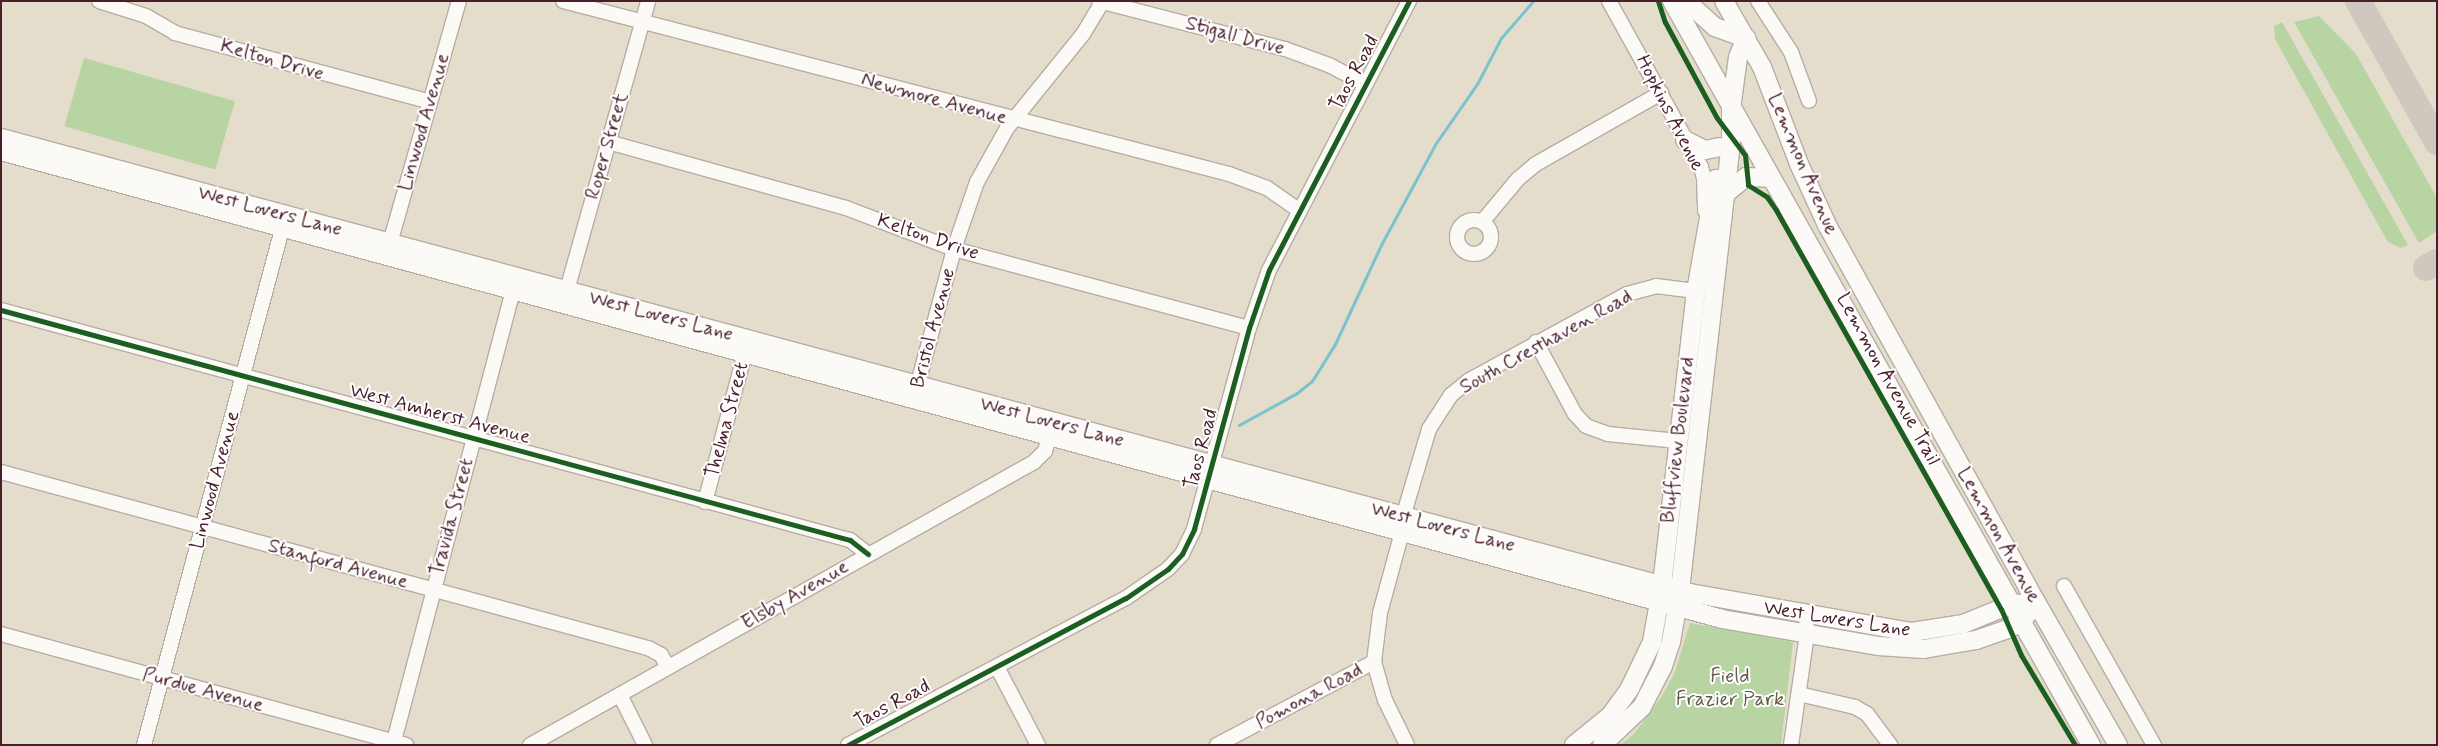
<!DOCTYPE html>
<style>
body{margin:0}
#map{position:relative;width:2438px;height:746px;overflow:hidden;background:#e4ddcc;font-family:Mynerve,sans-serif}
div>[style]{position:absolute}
.green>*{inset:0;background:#b7d4a2;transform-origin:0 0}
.stream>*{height:3px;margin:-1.5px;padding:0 1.5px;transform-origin:1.5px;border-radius:1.5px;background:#7cc1ce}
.taxiway>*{height:26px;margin:-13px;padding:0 13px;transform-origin:13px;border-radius:13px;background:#cec8bf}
.roads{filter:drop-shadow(1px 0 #b6ada3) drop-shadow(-1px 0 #b6ada3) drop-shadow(0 1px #b6ada3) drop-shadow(0 -1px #b6ada3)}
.minor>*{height:14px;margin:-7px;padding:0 7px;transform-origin:7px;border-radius:7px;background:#fbfaf7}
.minor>.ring{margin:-7px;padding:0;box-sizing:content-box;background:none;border:14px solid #fbfaf7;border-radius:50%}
.major>*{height:18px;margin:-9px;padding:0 9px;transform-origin:9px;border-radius:9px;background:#fbfaf7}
.cycleway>*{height:5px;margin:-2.5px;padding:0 2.5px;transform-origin:2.5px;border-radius:2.5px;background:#1b5e20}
span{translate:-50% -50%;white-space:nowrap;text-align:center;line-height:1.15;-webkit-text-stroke:4px #fff;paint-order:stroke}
.street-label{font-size:20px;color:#4a1f2b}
.park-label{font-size:20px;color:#635c49}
.frame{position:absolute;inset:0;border:2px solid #4a1f2b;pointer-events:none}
</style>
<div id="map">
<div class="green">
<div style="clip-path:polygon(2319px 16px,2356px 54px,2437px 198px,2437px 231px,2419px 243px,2294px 22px)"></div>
<div style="clip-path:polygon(2282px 22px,2408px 245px,2401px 248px,2388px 242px,2275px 39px,2274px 26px)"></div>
<div style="left:84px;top:58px;width:157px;height:71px;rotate:16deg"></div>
<div style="clip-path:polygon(1690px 623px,1793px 642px,1781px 745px,1620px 745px,1634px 734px,1662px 696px,1675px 672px)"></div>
</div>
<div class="stream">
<div style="left:1239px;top:425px;width:66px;rotate:-28.9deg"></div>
<div style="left:1297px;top:393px;width:19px;rotate:-39deg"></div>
<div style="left:1312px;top:381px;width:44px;rotate:-58.1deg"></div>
<div style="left:1335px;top:344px;width:109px;rotate:-65.1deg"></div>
<div style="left:1381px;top:245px;width:116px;rotate:-61.7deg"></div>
<div style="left:1436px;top:143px;width:72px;rotate:-55.2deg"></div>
<div style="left:1477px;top:84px;width:52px;rotate:-62.4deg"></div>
<div style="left:1501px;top:38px;width:49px;rotate:-49.1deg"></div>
</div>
<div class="taxiway">
<div style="left:2358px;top:1px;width:162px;rotate:60.7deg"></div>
<div style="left:2426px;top:268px;width:13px;rotate:-29deg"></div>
</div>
<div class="roads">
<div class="minor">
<div style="left:99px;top:1px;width:49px;rotate:17.7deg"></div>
<div style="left:146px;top:16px;width:34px;rotate:30deg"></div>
<div style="left:175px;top:33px;width:264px;rotate:15.1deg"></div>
<div style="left:563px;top:1px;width:688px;rotate:14.56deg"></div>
<div style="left:1229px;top:174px;width:40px;rotate:20.2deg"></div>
<div style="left:1267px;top:188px;width:39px;rotate:35deg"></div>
<div style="left:1099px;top:1px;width:192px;rotate:14.5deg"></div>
<div style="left:1285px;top:49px;width:47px;rotate:20deg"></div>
<div style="left:1329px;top:65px;width:41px;rotate:27.8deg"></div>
<div style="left:1609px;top:1px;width:190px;rotate:61deg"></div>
<div style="left:1701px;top:167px;width:11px;rotate:75deg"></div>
<div style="left:1704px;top:178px;width:33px;rotate:88deg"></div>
<div style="left:1758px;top:1px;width:61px;rotate:57.1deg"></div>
<div style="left:1791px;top:52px;width:52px;rotate:69.8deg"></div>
<div style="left:608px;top:142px;width:247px;rotate:15.5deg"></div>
<div style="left:846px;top:208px;width:116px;rotate:20.8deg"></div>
<div style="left:954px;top:249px;width:305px;rotate:15deg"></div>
<div class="ring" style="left:1457px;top:220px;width:20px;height:20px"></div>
<div style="left:1482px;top:222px;width:56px;rotate:-50.1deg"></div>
<div style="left:1518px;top:179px;width:23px;rotate:-40deg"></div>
<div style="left:1536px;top:164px;width:144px;rotate:-29.6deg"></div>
<div style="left:390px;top:243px;width:252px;rotate:-74.1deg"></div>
<div style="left:567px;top:290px;width:300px;rotate:-74.3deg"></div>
<div style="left:1px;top:310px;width:880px;rotate:15.16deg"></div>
<div style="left:850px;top:540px;width:23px;rotate:38deg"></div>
<div style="left:1536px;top:342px;width:82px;rotate:61.6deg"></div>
<div style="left:1575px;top:414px;width:16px;rotate:47deg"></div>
<div style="left:1586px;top:426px;width:23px;rotate:20deg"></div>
<div style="left:1608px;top:434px;width:70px;rotate:5.7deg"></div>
<div style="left:915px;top:394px;width:150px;rotate:-74.9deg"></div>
<div style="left:954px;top:249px;width:71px;rotate:-71.1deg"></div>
<div style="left:977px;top:182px;width:62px;rotate:-60.9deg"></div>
<div style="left:1007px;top:128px;width:121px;rotate:-51deg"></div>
<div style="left:1083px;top:34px;width:39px;rotate:-59deg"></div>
<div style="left:1px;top:472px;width:671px;rotate:15.22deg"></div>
<div style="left:648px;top:648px;width:15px;rotate:28deg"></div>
<div style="left:661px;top:655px;width:14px;rotate:60deg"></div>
<div style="left:705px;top:502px;width:163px;rotate:-75deg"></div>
<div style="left:1403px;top:517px;width:92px;rotate:-73.5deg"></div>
<div style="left:1429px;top:429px;width:40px;rotate:-57.1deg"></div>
<div style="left:1451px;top:395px;width:22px;rotate:-39deg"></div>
<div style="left:1468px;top:381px;width:181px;rotate:-28.7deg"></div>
<div style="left:1627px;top:294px;width:30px;rotate:-15deg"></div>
<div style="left:1656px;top:286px;width:40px;rotate:7.1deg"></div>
<div style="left:1402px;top:532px;width:84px;rotate:105.2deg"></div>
<div style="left:1380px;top:613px;width:49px;rotate:97deg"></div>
<div style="left:1374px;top:662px;width:40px;rotate:74deg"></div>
<div style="left:1385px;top:700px;width:50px;rotate:63.9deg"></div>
<div style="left:2064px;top:586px;width:183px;rotate:60.5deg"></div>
<div style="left:1px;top:634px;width:420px;rotate:15.3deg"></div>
<div style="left:997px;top:667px;width:88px;rotate:62.3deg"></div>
<div style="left:1799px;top:694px;width:57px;rotate:13.1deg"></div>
<div style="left:1855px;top:707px;width:14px;rotate:30deg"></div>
<div style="left:1867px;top:714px;width:39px;rotate:53deg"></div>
<div style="left:620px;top:695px;width:56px;rotate:63.4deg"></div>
<div style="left:394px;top:741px;width:465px;rotate:-75.2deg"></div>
<div style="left:144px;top:745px;width:546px;rotate:-75.02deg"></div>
<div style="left:530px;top:745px;width:578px;rotate:-29.31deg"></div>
<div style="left:1034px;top:462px;width:16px;rotate:-45deg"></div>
<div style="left:1045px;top:451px;width:15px;rotate:-74deg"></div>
<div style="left:848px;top:745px;width:314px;rotate:-27.9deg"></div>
<div style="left:1126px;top:598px;width:51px;rotate:-34.6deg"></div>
<div style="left:1168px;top:569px;width:21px;rotate:-47deg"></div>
<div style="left:1182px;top:554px;width:28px;rotate:-64deg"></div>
<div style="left:1194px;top:529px;width:208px;rotate:-74.7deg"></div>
<div style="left:1249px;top:328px;width:61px;rotate:-71deg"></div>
<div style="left:1269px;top:270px;width:303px;rotate:-62.5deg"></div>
<div style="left:1217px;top:745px;width:178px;rotate:-27.9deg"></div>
<div style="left:1791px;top:745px;width:112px;rotate:-81.8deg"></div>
<div style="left:1807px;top:634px;width:19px;rotate:-93deg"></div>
</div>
<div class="major">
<div style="left:1672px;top:1px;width:854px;rotate:60.61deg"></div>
<div style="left:1686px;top:1px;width:39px;rotate:42deg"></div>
<div style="left:1715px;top:27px;width:33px;rotate:20deg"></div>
<div style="left:1724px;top:1px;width:76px;rotate:60.1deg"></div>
<div style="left:1762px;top:67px;width:104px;rotate:69.1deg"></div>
<div style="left:1799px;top:164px;width:67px;rotate:65.3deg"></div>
<div style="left:1827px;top:225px;width:415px;rotate:61deg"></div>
<div style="left:2028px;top:588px;width:181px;rotate:60.2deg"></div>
<div style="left:1px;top:138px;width:1749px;rotate:15.08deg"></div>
<div style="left:1690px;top:593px;width:225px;rotate:10deg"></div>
<div style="left:1912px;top:632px;width:52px;rotate:-8.9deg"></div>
<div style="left:1963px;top:624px;width:53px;rotate:-22.2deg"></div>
<div style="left:2012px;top:604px;width:24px;rotate:-2deg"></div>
<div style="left:1685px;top:140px;width:22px;rotate:27deg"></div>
<div style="left:1705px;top:150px;width:15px;rotate:-11deg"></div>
<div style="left:1px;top:151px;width:1783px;rotate:15.21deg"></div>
<div style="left:1722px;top:619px;width:158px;rotate:9.8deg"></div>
<div style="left:1878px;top:646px;width:46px;rotate:3.7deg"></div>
<div style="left:1924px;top:649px;width:53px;rotate:-9.8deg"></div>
<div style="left:1976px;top:640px;width:36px;rotate:-19deg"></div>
<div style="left:2010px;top:628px;width:13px;rotate:-29deg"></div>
<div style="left:2021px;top:622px;width:24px;rotate:-52deg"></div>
<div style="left:1725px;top:194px;width:27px;rotate:-39deg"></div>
<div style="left:1746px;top:177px;width:25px;rotate:2deg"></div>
<div style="left:1574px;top:745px;width:46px;rotate:-38.9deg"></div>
<div style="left:1610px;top:716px;width:34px;rotate:-54deg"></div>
<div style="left:1630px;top:688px;width:51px;rotate:-64.4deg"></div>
<div style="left:1652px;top:642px;width:58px;rotate:-80deg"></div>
<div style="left:1662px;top:585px;width:296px;rotate:-83.4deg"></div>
<div style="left:1696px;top:291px;width:114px;rotate:-79.9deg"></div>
<div style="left:1602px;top:745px;width:55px;rotate:-43.5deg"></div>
<div style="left:1642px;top:707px;width:46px;rotate:-62.9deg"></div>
<div style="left:1663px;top:666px;width:25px;rotate:-72deg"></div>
<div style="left:1671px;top:642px;width:53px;rotate:-80.2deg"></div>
<div style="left:1680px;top:590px;width:450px;rotate:-83.5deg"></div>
<div style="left:1731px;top:143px;width:34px;rotate:-90deg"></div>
<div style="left:1731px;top:109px;width:52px;rotate:-82.3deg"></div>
<div style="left:1738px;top:57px;width:21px;rotate:-67deg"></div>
</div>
</div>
<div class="cycleway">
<div style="left:1658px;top:1px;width:22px;rotate:72deg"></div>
<div style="left:1665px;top:22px;width:109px;rotate:61.6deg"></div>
<div style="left:1717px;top:118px;width:46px;rotate:52.9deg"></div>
<div style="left:1745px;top:155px;width:30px;rotate:84deg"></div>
<div style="left:1748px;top:185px;width:22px;rotate:32deg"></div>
<div style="left:1767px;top:197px;width:16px;rotate:55deg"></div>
<div style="left:1776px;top:210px;width:458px;rotate:60.6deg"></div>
<div style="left:2001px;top:609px;width:50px;rotate:66.5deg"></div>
<div style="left:2021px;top:655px;width:105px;rotate:59deg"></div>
<div style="left:1px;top:310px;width:880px;rotate:15.16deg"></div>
<div style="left:850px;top:540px;width:23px;rotate:38deg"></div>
<div style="left:848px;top:745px;width:314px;rotate:-27.9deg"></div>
<div style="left:1126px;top:598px;width:51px;rotate:-34.6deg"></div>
<div style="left:1168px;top:569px;width:21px;rotate:-47deg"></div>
<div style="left:1182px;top:554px;width:28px;rotate:-64deg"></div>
<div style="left:1194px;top:529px;width:208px;rotate:-74.7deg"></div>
<div style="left:1249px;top:328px;width:61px;rotate:-71deg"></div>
<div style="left:1269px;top:270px;width:303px;rotate:-62.5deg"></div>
</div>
<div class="street-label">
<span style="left:1235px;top:36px;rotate:15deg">Stigall Drive</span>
<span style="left:272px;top:60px;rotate:16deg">Kelton Drive</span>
<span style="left:1354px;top:73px;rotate:-62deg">Taos Road</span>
<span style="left:934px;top:99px;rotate:15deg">Newmore Avenue</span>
<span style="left:1670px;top:113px;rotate:63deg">Hopkins Avenue</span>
<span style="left:424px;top:122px;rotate:-74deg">Linwood Avenue</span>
<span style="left:607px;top:146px;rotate:-74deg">Roper Street</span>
<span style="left:1803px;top:164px;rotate:67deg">Lemmon Avenue</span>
<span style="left:270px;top:211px;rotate:15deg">West Lovers Lane</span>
<span style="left:928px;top:237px;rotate:19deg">Kelton Drive</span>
<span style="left:661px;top:316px;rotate:15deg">West Lovers Lane</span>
<span style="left:933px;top:328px;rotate:-75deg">Bristol Avenue</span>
<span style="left:1546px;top:342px;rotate:-29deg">South Cresthaven Road</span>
<span style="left:1888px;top:379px;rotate:61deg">Lemmon Avenue Trail</span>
<span style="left:440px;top:414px;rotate:15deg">West Amherst Avenue</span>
<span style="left:727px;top:420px;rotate:-75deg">Thelma Street</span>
<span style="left:1052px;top:422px;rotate:15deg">West Lovers Lane</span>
<span style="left:1678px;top:440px;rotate:-83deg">Bluffview Boulevard</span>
<span style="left:1201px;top:449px;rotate:-75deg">Taos Road</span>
<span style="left:215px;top:480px;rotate:-75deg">Linwood Avenue</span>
<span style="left:452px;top:517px;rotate:-75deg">Travida Street</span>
<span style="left:1443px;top:527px;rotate:15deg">West Lovers Lane</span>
<span style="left:1999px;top:535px;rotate:61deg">Lemmon Avenue</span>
<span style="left:338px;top:564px;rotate:15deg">Stanford Avenue</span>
<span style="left:795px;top:595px;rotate:-30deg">Elsby Avenue</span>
<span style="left:1837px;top:619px;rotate:9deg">West Lovers Lane</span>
<span style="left:203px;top:690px;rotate:15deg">Purdue Avenue</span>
<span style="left:1309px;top:696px;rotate:-28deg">Pomona Road</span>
<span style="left:892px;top:704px;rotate:-28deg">Taos Road</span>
</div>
<div class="park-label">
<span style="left:1730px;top:688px">Field<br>Frazier Park</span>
</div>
<div class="frame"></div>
</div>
